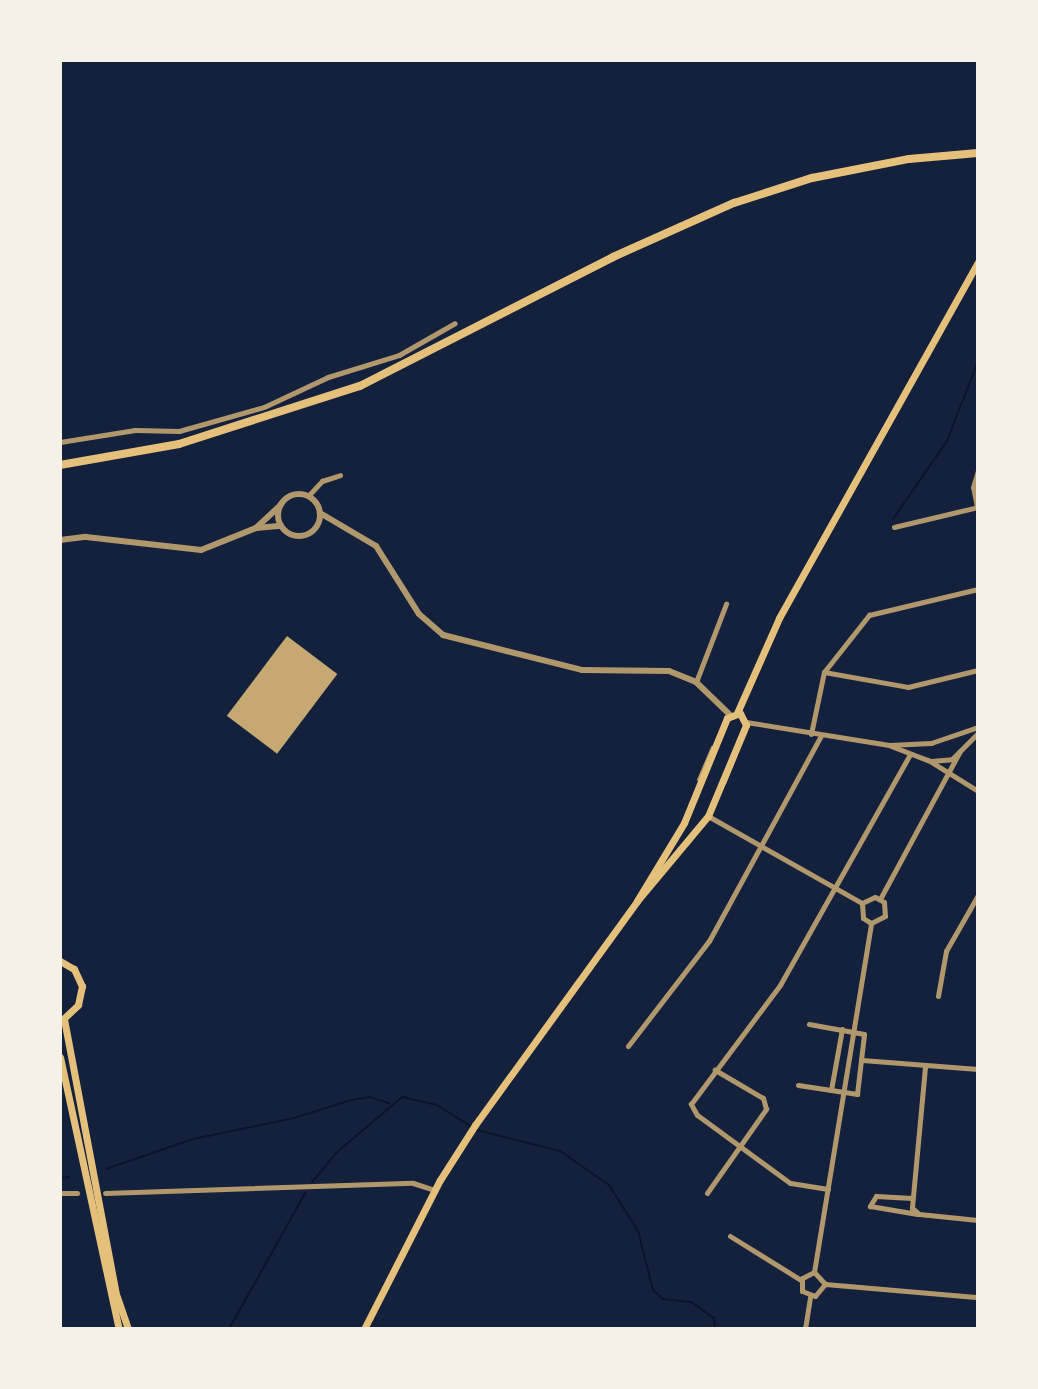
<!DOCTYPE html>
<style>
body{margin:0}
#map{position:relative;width:1038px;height:1389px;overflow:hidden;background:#14213d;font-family:"Space Grotesk",sans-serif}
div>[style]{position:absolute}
.stream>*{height:2px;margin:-1px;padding:0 1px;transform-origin:1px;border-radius:1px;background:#0b132b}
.building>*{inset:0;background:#c6a872;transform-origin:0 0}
.service>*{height:2px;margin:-1px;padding:0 1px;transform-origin:1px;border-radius:1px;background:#b1986c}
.minor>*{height:5px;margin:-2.5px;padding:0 2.5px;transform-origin:2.5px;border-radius:2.5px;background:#b1986c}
.tertiary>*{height:6px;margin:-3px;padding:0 3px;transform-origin:3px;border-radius:3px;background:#b1986c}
.tertiary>.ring{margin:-3px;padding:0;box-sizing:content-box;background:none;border:6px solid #b1986c;border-radius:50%}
.secondary>*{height:7px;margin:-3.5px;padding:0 3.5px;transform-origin:3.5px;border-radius:3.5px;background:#e5c07b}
.trunk>*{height:8px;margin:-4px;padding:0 4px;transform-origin:4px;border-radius:4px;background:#e5c07b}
span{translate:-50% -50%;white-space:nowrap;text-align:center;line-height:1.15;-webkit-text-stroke:7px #f6f1e7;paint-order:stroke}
.frame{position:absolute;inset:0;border:62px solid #f6f1e7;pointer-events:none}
</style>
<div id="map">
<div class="stream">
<div style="left:893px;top:519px;width:95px;rotate:-55.3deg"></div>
<div style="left:947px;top:441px;width:86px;rotate:-68.8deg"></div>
<div style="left:477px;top:1130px;width:86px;rotate:14.2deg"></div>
<div style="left:560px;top:1151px;width:60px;rotate:34.8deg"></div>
<div style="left:609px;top:1185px;width:54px;rotate:57.8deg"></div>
<div style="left:638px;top:1231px;width:61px;rotate:75.7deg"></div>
<div style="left:653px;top:1290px;width:13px;rotate:42deg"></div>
<div style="left:663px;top:1299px;width:28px;rotate:6deg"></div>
<div style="left:691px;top:1302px;width:28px;rotate:35deg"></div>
<div style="left:714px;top:1318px;width:11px;rotate:85deg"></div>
<div style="left:106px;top:1169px;width:92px;rotate:-19deg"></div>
<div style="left:193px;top:1139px;width:103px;rotate:-11.7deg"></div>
<div style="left:294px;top:1118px;width:60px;rotate:-17.5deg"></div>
<div style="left:351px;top:1100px;width:19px;rotate:-9deg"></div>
<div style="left:370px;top:1097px;width:20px;rotate:18deg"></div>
<div style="left:60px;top:1178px;width:9px;rotate:-6deg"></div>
<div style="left:312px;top:1182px;width:38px;rotate:-50deg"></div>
<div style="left:336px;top:1153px;width:87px;rotate:-40.3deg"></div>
<div style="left:402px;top:1097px;width:36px;rotate:13deg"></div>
<div style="left:437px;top:1105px;width:41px;rotate:32.2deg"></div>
<div style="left:229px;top:1329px;width:157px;rotate:-60.7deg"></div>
</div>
<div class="building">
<div style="left:287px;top:636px;width:63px;height:100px;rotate:37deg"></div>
</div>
<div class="service">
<div style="left:698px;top:780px;width:36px;rotate:-67deg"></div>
<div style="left:725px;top:784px;width:32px;rotate:-68deg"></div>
</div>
<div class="minor">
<div style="left:60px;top:442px;width:76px;rotate:-9.1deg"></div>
<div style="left:135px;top:430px;width:44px;rotate:1.3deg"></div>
<div style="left:179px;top:431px;width:88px;rotate:-15.8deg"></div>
<div style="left:264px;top:407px;width:71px;rotate:-25.1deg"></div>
<div style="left:328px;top:377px;width:74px;rotate:-17.2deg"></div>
<div style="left:399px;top:355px;width:64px;rotate:-29.7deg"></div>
<div style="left:308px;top:496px;width:21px;rotate:-47deg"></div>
<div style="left:322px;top:481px;width:19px;rotate:-18deg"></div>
<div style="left:977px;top:507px;width:20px;rotate:-101deg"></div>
<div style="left:973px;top:487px;width:17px;rotate:-73deg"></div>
<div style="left:894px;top:527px;width:86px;rotate:-13.4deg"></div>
<div style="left:824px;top:672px;width:85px;rotate:10.1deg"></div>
<div style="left:908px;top:687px;width:72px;rotate:-13.7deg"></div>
<div style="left:696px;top:682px;width:84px;rotate:-69deg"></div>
<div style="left:746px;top:722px;width:145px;rotate:9.1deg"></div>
<div style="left:889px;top:745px;width:42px;rotate:-2.7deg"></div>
<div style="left:931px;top:743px;width:50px;rotate:-18.8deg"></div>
<div style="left:811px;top:734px;width:63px;rotate:-78.2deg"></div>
<div style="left:824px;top:672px;width:73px;rotate:-51.7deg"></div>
<div style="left:869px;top:615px;width:112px;rotate:-13.4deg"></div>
<div style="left:891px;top:746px;width:40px;rotate:21deg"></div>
<div style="left:928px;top:760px;width:59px;rotate:31.8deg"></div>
<div style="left:931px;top:761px;width:21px;rotate:-5deg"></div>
<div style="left:952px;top:759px;width:37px;rotate:-45deg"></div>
<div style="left:708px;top:816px;width:177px;rotate:29.5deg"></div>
<div style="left:880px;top:899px;width:168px;rotate:-61.6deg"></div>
<div style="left:862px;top:903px;width:14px;rotate:-25deg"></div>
<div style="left:875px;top:897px;width:10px;rotate:29deg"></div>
<div style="left:884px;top:902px;width:14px;rotate:86deg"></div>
<div style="left:885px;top:916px;width:16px;rotate:153deg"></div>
<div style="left:862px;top:903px;width:15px;rotate:86deg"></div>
<div style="left:863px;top:918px;width:9px;rotate:32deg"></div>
<div style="left:938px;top:996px;width:46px;rotate:-79.9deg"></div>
<div style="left:946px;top:951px;width:64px;rotate:-60.3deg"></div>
<div style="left:628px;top:1046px;width:133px;rotate:-52.4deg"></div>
<div style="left:709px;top:941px;width:234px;rotate:-61.4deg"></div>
<div style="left:862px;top:1060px;width:116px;rotate:4.4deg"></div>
<div style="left:925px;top:1067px;width:142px;rotate:95.3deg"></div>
<div style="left:912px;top:1208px;width:9px;rotate:41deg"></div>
<div style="left:919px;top:1214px;width:59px;rotate:5.8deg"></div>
<div style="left:798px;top:1085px;width:60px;rotate:8.7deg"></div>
<div style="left:857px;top:1094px;width:60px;rotate:-83.3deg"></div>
<div style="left:864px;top:1034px;width:56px;rotate:-169.7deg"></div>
<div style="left:831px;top:1090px;width:62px;rotate:-79.8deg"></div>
<div style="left:828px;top:1189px;width:38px;rotate:-171deg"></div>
<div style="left:790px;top:1183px;width:115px;rotate:-143.8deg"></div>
<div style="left:697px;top:1115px;width:13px;rotate:-119deg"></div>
<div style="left:691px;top:1104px;width:149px;rotate:-53.2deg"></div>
<div style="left:780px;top:985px;width:265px;rotate:-60.6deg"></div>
<div style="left:60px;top:1193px;width:17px"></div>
<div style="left:105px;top:1193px;width:308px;rotate:-1.9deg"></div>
<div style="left:413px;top:1183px;width:23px;rotate:18deg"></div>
<div style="left:707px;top:1193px;width:103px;rotate:-54.9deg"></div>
<div style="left:766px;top:1109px;width:11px;rotate:-105deg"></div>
<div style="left:763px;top:1098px;width:56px;rotate:-149.7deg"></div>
<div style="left:912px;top:1198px;width:36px;rotate:-177deg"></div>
<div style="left:876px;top:1196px;width:12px;rotate:121deg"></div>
<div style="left:870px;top:1206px;width:48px;rotate:9.7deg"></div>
<div style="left:730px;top:1236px;width:84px;rotate:31.8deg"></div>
<div style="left:814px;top:1272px;width:354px;rotate:-80.7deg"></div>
<div style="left:814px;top:1272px;width:13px;rotate:153deg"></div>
<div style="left:802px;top:1278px;width:13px;rotate:90deg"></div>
<div style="left:802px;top:1291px;width:14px;rotate:21deg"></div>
<div style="left:815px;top:1296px;width:16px;rotate:-50deg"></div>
<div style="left:814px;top:1272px;width:16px;rotate:47deg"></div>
<div style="left:825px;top:1284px;width:154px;rotate:4.9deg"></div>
<div style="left:805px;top:1329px;width:33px;rotate:-81deg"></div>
</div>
<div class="tertiary">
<div class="ring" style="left:278px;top:494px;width:36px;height:36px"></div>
<div style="left:320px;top:513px;width:65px;rotate:30.5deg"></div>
<div style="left:376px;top:546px;width:80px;rotate:57.7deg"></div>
<div style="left:419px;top:614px;width:32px;rotate:41deg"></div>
<div style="left:443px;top:635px;width:143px;rotate:14.1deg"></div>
<div style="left:582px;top:670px;width:87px;rotate:0.7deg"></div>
<div style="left:669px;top:671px;width:29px;rotate:22deg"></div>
<div style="left:696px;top:682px;width:47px;rotate:44.1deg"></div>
<div style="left:256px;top:528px;width:25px;rotate:-5deg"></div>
<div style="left:60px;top:540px;width:26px;rotate:-7deg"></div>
<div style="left:86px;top:537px;width:116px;rotate:6.4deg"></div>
<div style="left:201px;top:550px;width:59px;rotate:-21.8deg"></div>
<div style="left:256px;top:528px;width:34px;rotate:-43deg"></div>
</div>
<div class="secondary">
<div style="left:737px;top:713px;width:104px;rotate:-66.1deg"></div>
<div style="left:779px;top:618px;width:408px;rotate:-60.8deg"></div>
<div style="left:60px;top:961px;width:16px;rotate:30deg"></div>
<div style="left:74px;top:969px;width:19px;rotate:65deg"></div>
<div style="left:82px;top:986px;width:19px;rotate:102deg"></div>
<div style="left:78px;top:1005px;width:22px;rotate:137deg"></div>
<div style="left:64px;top:1019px;width:280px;rotate:79.3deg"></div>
<div style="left:116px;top:1294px;width:37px;rotate:71deg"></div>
<div style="left:60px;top:1057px;width:278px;rotate:77.8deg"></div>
<div style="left:364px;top:1329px;width:167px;rotate:-63deg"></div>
<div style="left:440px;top:1180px;width:65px;rotate:-57.5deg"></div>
<div style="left:475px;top:1125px;width:276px;rotate:-54.1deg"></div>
<div style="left:637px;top:901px;width:111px;rotate:-50.1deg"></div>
<div style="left:708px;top:816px;width:99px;rotate:-67.3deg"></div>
<div style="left:746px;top:725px;width:13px;rotate:-117deg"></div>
<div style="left:740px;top:713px;width:14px;rotate:159deg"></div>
<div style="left:727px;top:718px;width:113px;rotate:112.3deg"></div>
<div style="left:684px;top:823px;width:91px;rotate:121.1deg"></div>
</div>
<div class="trunk">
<div style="left:60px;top:465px;width:121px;rotate:-10deg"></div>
<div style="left:179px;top:444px;width:190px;rotate:-17.8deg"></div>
<div style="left:360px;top:386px;width:284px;rotate:-27deg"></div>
<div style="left:613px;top:257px;width:133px;rotate:-24.1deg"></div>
<div style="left:734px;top:203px;width:82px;rotate:-17.8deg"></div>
<div style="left:812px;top:178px;width:99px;rotate:-11.1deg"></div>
<div style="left:909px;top:159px;width:69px;rotate:-5deg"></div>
</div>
<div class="frame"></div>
</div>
